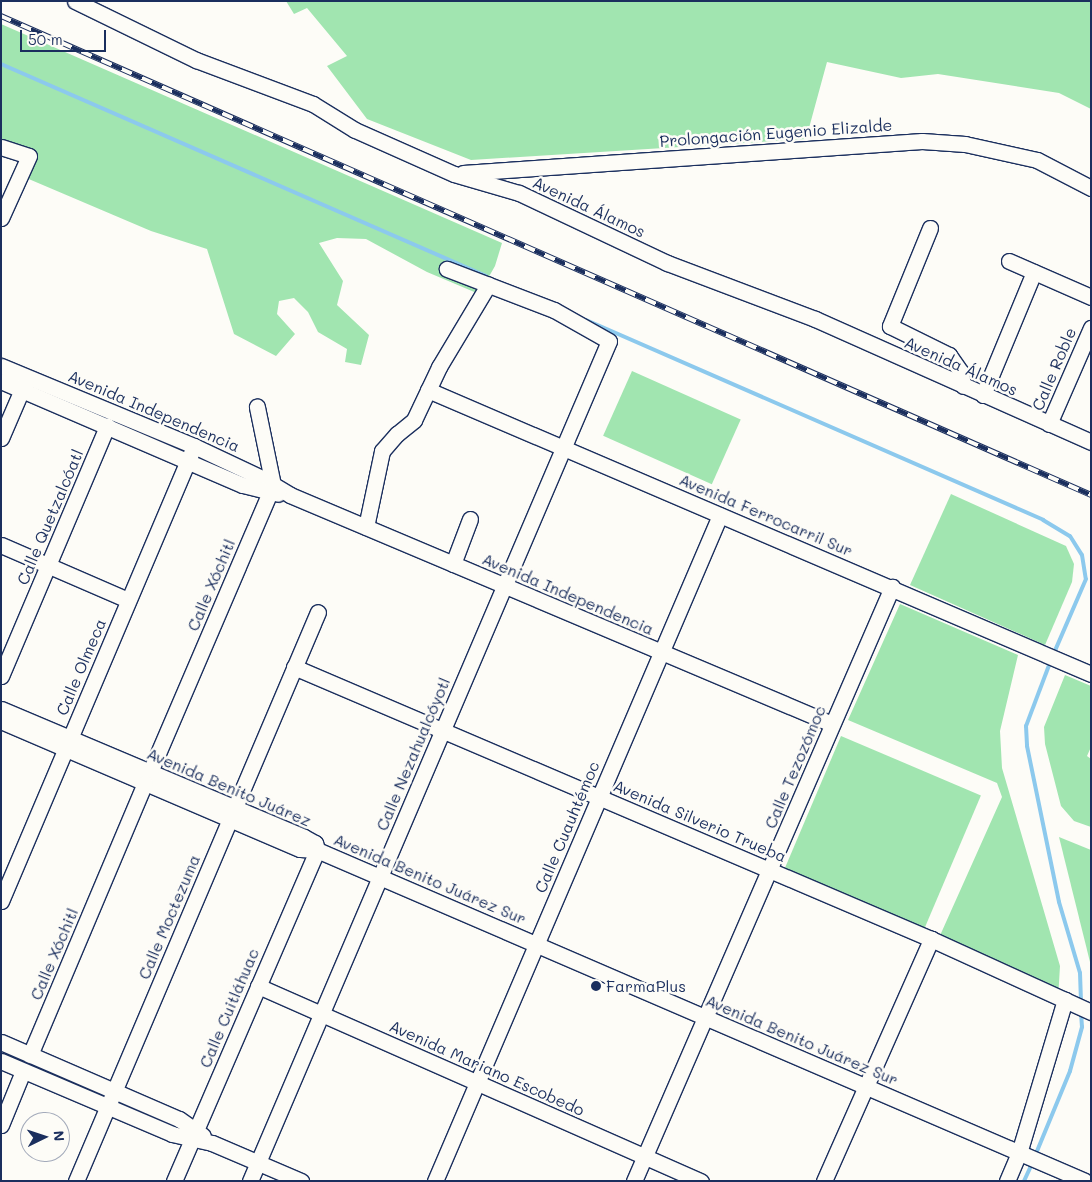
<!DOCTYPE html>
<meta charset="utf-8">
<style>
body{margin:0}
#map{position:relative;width:1092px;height:1182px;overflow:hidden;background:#fdfcf7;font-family:Mali,sans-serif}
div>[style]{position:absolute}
.green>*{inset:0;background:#a1e5b0;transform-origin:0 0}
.stream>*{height:4px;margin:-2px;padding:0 2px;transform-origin:2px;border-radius:2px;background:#8cc9ed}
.roads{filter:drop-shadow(1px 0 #1b2f5e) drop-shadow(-1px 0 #1b2f5e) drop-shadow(0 1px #1b2f5e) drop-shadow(0 -1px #1b2f5e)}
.minor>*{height:15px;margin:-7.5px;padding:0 7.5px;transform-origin:7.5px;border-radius:7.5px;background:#fdfcf7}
.rail>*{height:5.5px;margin-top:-2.75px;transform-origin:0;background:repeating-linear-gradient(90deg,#fdfcf7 0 11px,#1b2f5e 0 22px);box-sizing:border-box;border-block:1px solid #1b2f5e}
.dots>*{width:14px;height:14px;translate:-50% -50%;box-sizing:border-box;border:2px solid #fdfcf7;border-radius:50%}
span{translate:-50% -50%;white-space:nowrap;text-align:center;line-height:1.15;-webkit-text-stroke:5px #fdfcf7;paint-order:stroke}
.street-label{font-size:16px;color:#1b2f5e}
.poi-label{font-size:16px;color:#1b2f5e}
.left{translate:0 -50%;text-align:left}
.frame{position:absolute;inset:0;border:2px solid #1b2f5e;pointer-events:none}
.north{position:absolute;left:20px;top:1112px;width:50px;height:50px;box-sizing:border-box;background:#fdfcf7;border:1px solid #a3aaba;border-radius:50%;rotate:86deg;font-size:14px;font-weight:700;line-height:20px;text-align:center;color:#1b2f5e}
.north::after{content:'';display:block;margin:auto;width:18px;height:22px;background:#1b2f5e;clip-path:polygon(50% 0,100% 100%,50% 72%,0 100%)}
.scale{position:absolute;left:20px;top:30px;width:86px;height:22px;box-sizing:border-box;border:2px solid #1b2f5e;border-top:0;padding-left:6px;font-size:15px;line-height:18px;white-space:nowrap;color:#1b2f5e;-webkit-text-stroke:4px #fdfcf7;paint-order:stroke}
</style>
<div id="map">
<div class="green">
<div style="clip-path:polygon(286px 1px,1091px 1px,1091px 109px,1059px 93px,938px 74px,901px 78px,827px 62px,806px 139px,471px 160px,367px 119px,327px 66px,347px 56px,307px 8px,294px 14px)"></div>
<div style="clip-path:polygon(1px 24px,502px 243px,495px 266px,479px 294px,427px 272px,366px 239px,337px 238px,319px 243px,343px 281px,337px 305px,369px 335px,361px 365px,345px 362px,347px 349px,318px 332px,308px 312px,294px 298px,279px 301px,277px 314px,295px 334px,276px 356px,234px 334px,207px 249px,151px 231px,24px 177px,34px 155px,1px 144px)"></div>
<div style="left:632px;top:371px;width:119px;height:71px;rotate:24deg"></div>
<div style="clip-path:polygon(951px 494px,1066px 546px,1074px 564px,1072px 582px,1045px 645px,910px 585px)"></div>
<div style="clip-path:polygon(900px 604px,1018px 655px,1000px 731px,1002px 768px,1060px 966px,1058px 999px,938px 940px,1002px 797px,997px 783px,848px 720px)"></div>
<div style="clip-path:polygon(1065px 675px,1091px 686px,1091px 747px,1087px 756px,1091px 759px,1091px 827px,1074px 821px,1061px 806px,1045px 744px,1044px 727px)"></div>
<div style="left:841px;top:736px;width:152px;height:147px;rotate:23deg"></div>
<div style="clip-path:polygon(1059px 837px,1091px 850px,1091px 966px)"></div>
</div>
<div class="stream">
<div style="left:1px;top:64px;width:529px;rotate:23.61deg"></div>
<div style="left:586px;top:320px;width:499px;rotate:23.6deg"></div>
<div style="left:1043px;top:520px;width:31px;rotate:31deg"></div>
<div style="left:1070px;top:536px;width:22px;rotate:58deg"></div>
<div style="left:1082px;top:555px;width:24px;rotate:81deg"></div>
<div style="left:1086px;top:579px;width:81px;rotate:113.4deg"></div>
<div style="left:1051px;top:660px;width:71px;rotate:110.7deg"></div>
<div style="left:1026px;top:726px;width:20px;rotate:87deg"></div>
<div style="left:1027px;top:746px;width:159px;rotate:78.4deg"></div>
<div style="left:1059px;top:902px;width:74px;rotate:73.5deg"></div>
<div style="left:1080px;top:973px;width:31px;rotate:88deg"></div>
<div style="left:1035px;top:1156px;width:92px;rotate:-67.6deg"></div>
<div style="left:1070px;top:1071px;width:46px;rotate:-74.7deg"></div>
<div style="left:1082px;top:1027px;width:16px;rotate:-94deg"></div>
<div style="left:1024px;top:1181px;width:21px;rotate:-65deg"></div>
</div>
<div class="roads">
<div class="minor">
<div style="left:75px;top:1px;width:135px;rotate:26deg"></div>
<div style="left:196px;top:60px;width:125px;rotate:20.6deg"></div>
<div style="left:313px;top:104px;width:49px;rotate:31.8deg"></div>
<div style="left:355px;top:130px;width:108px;rotate:24deg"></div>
<div style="left:454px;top:174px;width:68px;rotate:16.3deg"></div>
<div style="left:519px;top:193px;width:164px;rotate:25.3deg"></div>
<div style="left:667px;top:263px;width:158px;rotate:20.7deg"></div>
<div style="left:815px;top:319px;width:302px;rotate:24deg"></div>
<div style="left:1px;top:147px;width:29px;rotate:18deg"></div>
<div style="left:29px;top:156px;width:68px;rotate:114.3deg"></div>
<div style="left:463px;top:173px;width:460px;rotate:-4deg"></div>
<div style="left:922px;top:141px;width:43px;rotate:4deg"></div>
<div style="left:965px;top:144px;width:74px;rotate:12.5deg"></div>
<div style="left:1037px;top:160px;width:61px;rotate:27.4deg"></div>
<div style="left:930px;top:228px;width:106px;rotate:112.2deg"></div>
<div style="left:890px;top:326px;width:66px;rotate:26.2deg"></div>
<div style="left:949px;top:355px;width:21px;rotate:55deg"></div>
<div style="left:961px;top:372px;width:14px;rotate:82deg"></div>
<div style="left:1009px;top:261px;width:90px;rotate:23.7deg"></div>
<div style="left:1px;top:366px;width:209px;rotate:22.5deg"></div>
<div style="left:194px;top:446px;width:75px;rotate:25.2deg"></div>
<div style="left:262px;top:478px;width:33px;rotate:31deg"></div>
<div style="left:290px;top:495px;width:588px;rotate:22.9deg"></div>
<div style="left:1px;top:381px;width:263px;rotate:23.3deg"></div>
<div style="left:243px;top:485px;width:36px;rotate:14deg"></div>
<div style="left:428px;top:390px;width:721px;rotate:23.19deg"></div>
<div style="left:983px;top:395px;width:133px;rotate:-67.5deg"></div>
<div style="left:1049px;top:424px;width:105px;rotate:-66.4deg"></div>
<div style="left:1px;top:438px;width:63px;rotate:-66.7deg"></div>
<div style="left:366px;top:527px;width:78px;rotate:-78.1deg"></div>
<div style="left:382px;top:451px;width:23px;rotate:-49deg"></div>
<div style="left:397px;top:434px;width:22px;rotate:-39deg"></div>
<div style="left:414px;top:420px;width:59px;rotate:-64.7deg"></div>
<div style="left:439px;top:367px;width:96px;rotate:-59.1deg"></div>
<div style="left:1px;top:545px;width:138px;rotate:23.4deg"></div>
<div style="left:453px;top:564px;width:48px;rotate:-69.3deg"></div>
<div style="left:294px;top:667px;width:693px;rotate:23.12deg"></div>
<div style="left:931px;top:939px;width:176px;rotate:24.5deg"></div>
<div style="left:1px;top:676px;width:272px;rotate:-67deg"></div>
<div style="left:1px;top:709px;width:329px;rotate:22.9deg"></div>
<div style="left:304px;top:837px;width:13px;rotate:29deg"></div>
<div style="left:315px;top:843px;width:7px;rotate:74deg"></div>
<div style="left:1px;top:721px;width:325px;rotate:23.2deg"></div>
<div style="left:300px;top:849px;width:17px;rotate:3deg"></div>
<div style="left:150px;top:772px;width:312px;rotate:-66.8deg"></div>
<div style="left:273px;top:485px;width:80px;rotate:-101.6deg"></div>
<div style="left:317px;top:850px;width:836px;rotate:23.32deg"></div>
<div style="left:1px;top:901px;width:494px;rotate:-67deg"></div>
<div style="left:258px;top:986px;width:484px;rotate:23.8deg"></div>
<div style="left:1px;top:1042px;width:194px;rotate:23.4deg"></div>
<div style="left:179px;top:1119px;width:29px;rotate:35deg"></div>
<div style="left:30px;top:1055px;width:295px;rotate:-67.1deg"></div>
<div style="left:1px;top:1061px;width:186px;rotate:23.1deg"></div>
<div style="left:172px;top:1134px;width:41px;rotate:12.7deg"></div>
<div style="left:212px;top:1143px;width:97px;rotate:23.1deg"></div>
<div style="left:1px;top:1125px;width:58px;rotate:-67.8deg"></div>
<div style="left:76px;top:1181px;width:618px;rotate:-66.96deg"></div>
<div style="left:174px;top:1181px;width:361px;rotate:-66.6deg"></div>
<div style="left:250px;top:1181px;width:913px;rotate:-66.86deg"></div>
<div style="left:609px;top:341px;width:63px;rotate:-150.6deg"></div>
<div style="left:554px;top:310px;width:115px;rotate:-159deg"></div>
<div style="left:435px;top:1181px;width:724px;rotate:-66.83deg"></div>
<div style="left:634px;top:1181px;width:648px;rotate:-66.52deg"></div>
<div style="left:824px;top:1181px;width:265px;rotate:-66.1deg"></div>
<div style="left:1007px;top:1181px;width:30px;rotate:-67deg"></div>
<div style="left:1019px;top:1153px;width:160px;rotate:-73.3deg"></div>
</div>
</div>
<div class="rail">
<div style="left:1px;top:16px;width:1191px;rotate:23.72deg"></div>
</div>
<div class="dots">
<div style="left:596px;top:986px;background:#1b2f5e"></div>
</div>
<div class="street-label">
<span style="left:776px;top:133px;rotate:-4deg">Prolongación Eugenio Elizalde</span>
<span style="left:589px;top:207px;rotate:25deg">Avenida Álamos</span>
<span style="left:961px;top:366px;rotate:24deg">Avenida Álamos</span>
<span style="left:1054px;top:369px;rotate:-67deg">Calle Roble</span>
<span style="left:154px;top:411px;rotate:23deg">Avenida Independencia</span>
<span style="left:766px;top:515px;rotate:23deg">Avenida Ferrocarril Sur</span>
<span style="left:50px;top:517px;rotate:-67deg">Calle Quetzalcóatl</span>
<span style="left:211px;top:585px;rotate:-67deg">Calle Xóchitl</span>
<span style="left:568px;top:594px;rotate:23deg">Avenida Independencia</span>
<span style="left:81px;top:667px;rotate:-67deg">Calle Olmeca</span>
<span style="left:413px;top:754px;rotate:-67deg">Calle Nezahualcóyotl</span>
<span style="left:795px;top:767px;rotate:-67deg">Calle Tezozómoc</span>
<span style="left:229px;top:787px;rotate:23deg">Avenida Benito Juárez</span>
<span style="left:700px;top:821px;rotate:23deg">Avenida Silverio Trueba</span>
<span style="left:567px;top:827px;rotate:-67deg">Calle Cuauhtémoc</span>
<span style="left:430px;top:879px;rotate:23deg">Avenida Benito Juárez Sur</span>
<span style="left:169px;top:917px;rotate:-67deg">Calle Moctezuma</span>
<span style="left:54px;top:954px;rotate:-67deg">Calle Xóchitl</span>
<span style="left:229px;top:1008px;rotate:-67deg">Calle Cuitláhuac</span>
<span style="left:802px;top:1040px;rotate:23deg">Avenida Benito Juárez Sur</span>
<span style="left:487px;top:1068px;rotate:24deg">Avenida Mariano Escobedo</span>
</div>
<div class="poi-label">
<span class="left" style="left:606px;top:986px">FarmaPlus</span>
</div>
<div class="frame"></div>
<div class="north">N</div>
<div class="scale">50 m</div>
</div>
